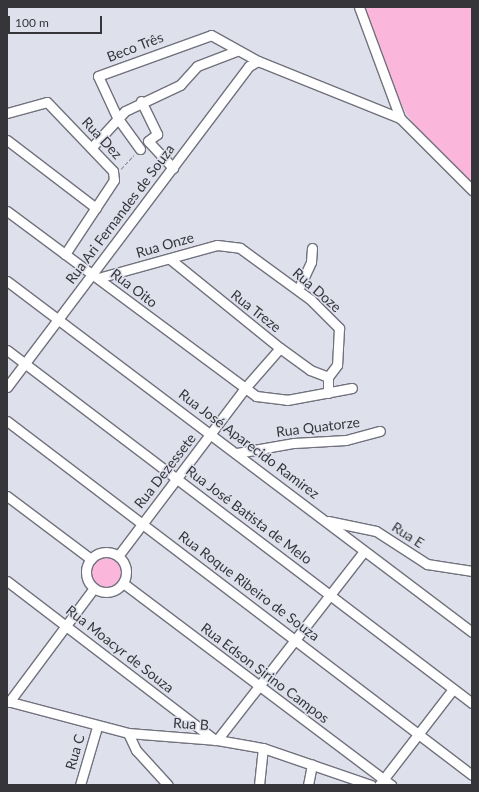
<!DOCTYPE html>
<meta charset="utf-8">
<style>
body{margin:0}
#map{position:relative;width:479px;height:792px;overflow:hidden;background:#dee0ec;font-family:Lato,sans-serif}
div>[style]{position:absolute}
.green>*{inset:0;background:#fab7db}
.round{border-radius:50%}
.path>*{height:1px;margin-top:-0.5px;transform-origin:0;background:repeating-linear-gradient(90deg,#83848d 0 4px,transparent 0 6px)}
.roads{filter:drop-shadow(1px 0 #71727d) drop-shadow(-1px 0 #71727d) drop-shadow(0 1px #71727d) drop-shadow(0 -1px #71727d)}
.minor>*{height:9px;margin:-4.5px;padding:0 4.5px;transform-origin:4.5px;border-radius:4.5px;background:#fff}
.minor>.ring{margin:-4.5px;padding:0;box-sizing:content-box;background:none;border:9px solid #fff;border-radius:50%}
span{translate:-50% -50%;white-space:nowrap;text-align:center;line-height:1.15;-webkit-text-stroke:3px #dee0ec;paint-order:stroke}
.street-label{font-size:14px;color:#35353a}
.frame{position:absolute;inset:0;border:8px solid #35353a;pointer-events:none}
.scale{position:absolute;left:8px;top:16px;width:94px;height:18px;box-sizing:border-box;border:2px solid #35353a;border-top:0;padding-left:5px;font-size:12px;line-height:14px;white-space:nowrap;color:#35353a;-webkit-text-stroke:3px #dee0ec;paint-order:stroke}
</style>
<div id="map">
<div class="green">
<div style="clip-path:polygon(364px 7px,472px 7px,472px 198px,407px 115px,393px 87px)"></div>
<div class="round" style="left:87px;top:553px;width:38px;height:38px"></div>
</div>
<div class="path">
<div style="left:121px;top:169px;width:19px;rotate:-47deg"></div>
</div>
<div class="roads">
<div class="minor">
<div style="left:359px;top:7px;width:118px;rotate:69.7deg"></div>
<div style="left:141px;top:101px;width:37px;rotate:64deg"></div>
<div style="left:157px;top:134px;width:11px;rotate:142deg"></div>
<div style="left:148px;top:141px;width:37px;rotate:47deg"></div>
<div style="left:7px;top:113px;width:41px;rotate:-15.4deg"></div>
<div style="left:47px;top:102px;width:95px;rotate:46.3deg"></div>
<div style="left:113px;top:171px;width:9px;rotate:84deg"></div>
<div style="left:114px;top:180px;width:89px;rotate:123.5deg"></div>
<div style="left:7px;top:140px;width:112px;rotate:37.4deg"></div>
<div style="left:92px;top:147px;width:49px;rotate:-47.5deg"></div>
<div style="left:125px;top:111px;width:61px;rotate:-25.3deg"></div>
<div style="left:180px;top:85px;width:25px;rotate:-48deg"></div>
<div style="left:197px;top:66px;width:42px;rotate:-21deg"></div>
<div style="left:140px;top:149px;width:39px;rotate:-126deg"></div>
<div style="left:117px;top:117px;width:45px;rotate:-114.9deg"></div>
<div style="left:98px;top:76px;width:120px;rotate:-19.9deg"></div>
<div style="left:211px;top:35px;width:54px;rotate:29deg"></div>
<div style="left:258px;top:61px;width:153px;rotate:21.9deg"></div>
<div style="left:400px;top:118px;width:102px;rotate:45deg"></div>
<div style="left:7px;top:211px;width:310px;rotate:36.6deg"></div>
<div style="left:256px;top:396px;width:31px;rotate:7deg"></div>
<div style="left:287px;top:400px;width:66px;rotate:-10.5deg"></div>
<div style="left:170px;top:259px;width:141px;rotate:39deg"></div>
<div style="left:280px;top:348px;width:37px;rotate:36deg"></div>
<div style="left:310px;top:370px;width:19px;rotate:21deg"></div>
<div style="left:98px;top:278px;width:123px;rotate:-15.5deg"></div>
<div style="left:217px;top:245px;width:23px;rotate:7deg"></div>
<div style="left:240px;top:248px;width:88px;rotate:36.2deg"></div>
<div style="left:311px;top:300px;width:40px;rotate:45deg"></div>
<div style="left:339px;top:328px;width:37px;rotate:93deg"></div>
<div style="left:337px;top:365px;width:15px;rotate:127deg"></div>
<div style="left:328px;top:377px;width:16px;rotate:90deg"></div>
<div style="left:7px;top:281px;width:583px;rotate:37.05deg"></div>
<div style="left:298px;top:290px;width:31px;rotate:-65deg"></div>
<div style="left:311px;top:262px;width:14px;rotate:-86deg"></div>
<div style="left:7px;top:350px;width:584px;rotate:37.2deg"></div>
<div style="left:7px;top:387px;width:402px;rotate:-53deg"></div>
<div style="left:249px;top:66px;width:10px;rotate:-29deg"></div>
<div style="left:7px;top:421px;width:584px;rotate:37.28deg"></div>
<div style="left:237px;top:453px;width:58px;rotate:-10deg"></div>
<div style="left:294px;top:443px;width:52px;rotate:-3.3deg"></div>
<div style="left:346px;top:440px;width:35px;rotate:-15deg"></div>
<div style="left:7px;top:496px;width:105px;rotate:36.9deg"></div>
<div style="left:328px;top:521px;width:49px;rotate:11.8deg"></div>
<div style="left:376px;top:531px;width:61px;rotate:32.9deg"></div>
<div style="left:427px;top:564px;width:46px;rotate:8.8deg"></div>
<div class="ring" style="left:86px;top:552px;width:31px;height:31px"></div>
<div style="left:118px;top:556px;width:211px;rotate:-52.9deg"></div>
<div style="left:245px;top:388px;width:53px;rotate:-48.8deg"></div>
<div style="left:7px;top:581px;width:262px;rotate:37.4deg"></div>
<div style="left:123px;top:583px;width:336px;rotate:37deg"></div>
<div style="left:7px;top:701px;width:125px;rotate:14.8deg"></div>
<div style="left:128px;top:733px;width:89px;rotate:4.5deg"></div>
<div style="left:217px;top:740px;width:47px;rotate:9.9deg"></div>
<div style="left:263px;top:748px;width:114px;rotate:18.9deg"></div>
<div style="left:9px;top:702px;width:142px;rotate:-53.3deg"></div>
<div style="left:128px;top:733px;width:19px;rotate:65deg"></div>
<div style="left:136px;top:750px;width:47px;rotate:47.6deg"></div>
<div style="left:217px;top:740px;width:239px;rotate:-52.1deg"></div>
<div style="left:80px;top:785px;width:60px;rotate:-73.7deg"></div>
<div style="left:259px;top:785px;width:37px;rotate:-84deg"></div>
<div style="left:308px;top:785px;width:21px;rotate:-79deg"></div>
<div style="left:379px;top:785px;width:121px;rotate:-52.4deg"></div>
</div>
</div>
<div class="street-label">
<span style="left:135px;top:47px;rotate:-21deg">Beco Três</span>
<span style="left:102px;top:138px;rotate:47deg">Rua Dez</span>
<span style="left:120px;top:214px;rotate:-53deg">Rua Ari Fernandes de Souza</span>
<span style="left:165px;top:245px;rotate:-16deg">Rua Onze</span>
<span style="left:134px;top:288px;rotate:37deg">Rua Oito</span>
<span style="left:317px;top:290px;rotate:41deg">Rua Doze</span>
<span style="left:256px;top:311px;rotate:38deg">Rua Treze</span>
<span style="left:318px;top:427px;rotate:-7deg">Rua Quatorze</span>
<span style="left:249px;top:444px;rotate:37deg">Rua José Aparecido Ramirez</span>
<span style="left:165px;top:471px;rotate:-52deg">Rua Dezessete</span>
<span style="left:249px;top:515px;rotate:37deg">Rua José Batista de Melo</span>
<span style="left:408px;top:535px;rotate:33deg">Rua E</span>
<span style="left:249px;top:586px;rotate:37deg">Rua Roque Ribeiro de Souza</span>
<span style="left:120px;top:649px;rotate:38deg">Rua Moacyr de Souza</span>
<span style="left:265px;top:673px;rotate:37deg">Rua Edson Sirino Campos</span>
<span style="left:191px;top:724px;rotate:4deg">Rua B</span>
<span style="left:75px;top:752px;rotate:-74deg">Rua C</span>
</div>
<div class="frame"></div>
<div class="scale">100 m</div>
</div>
